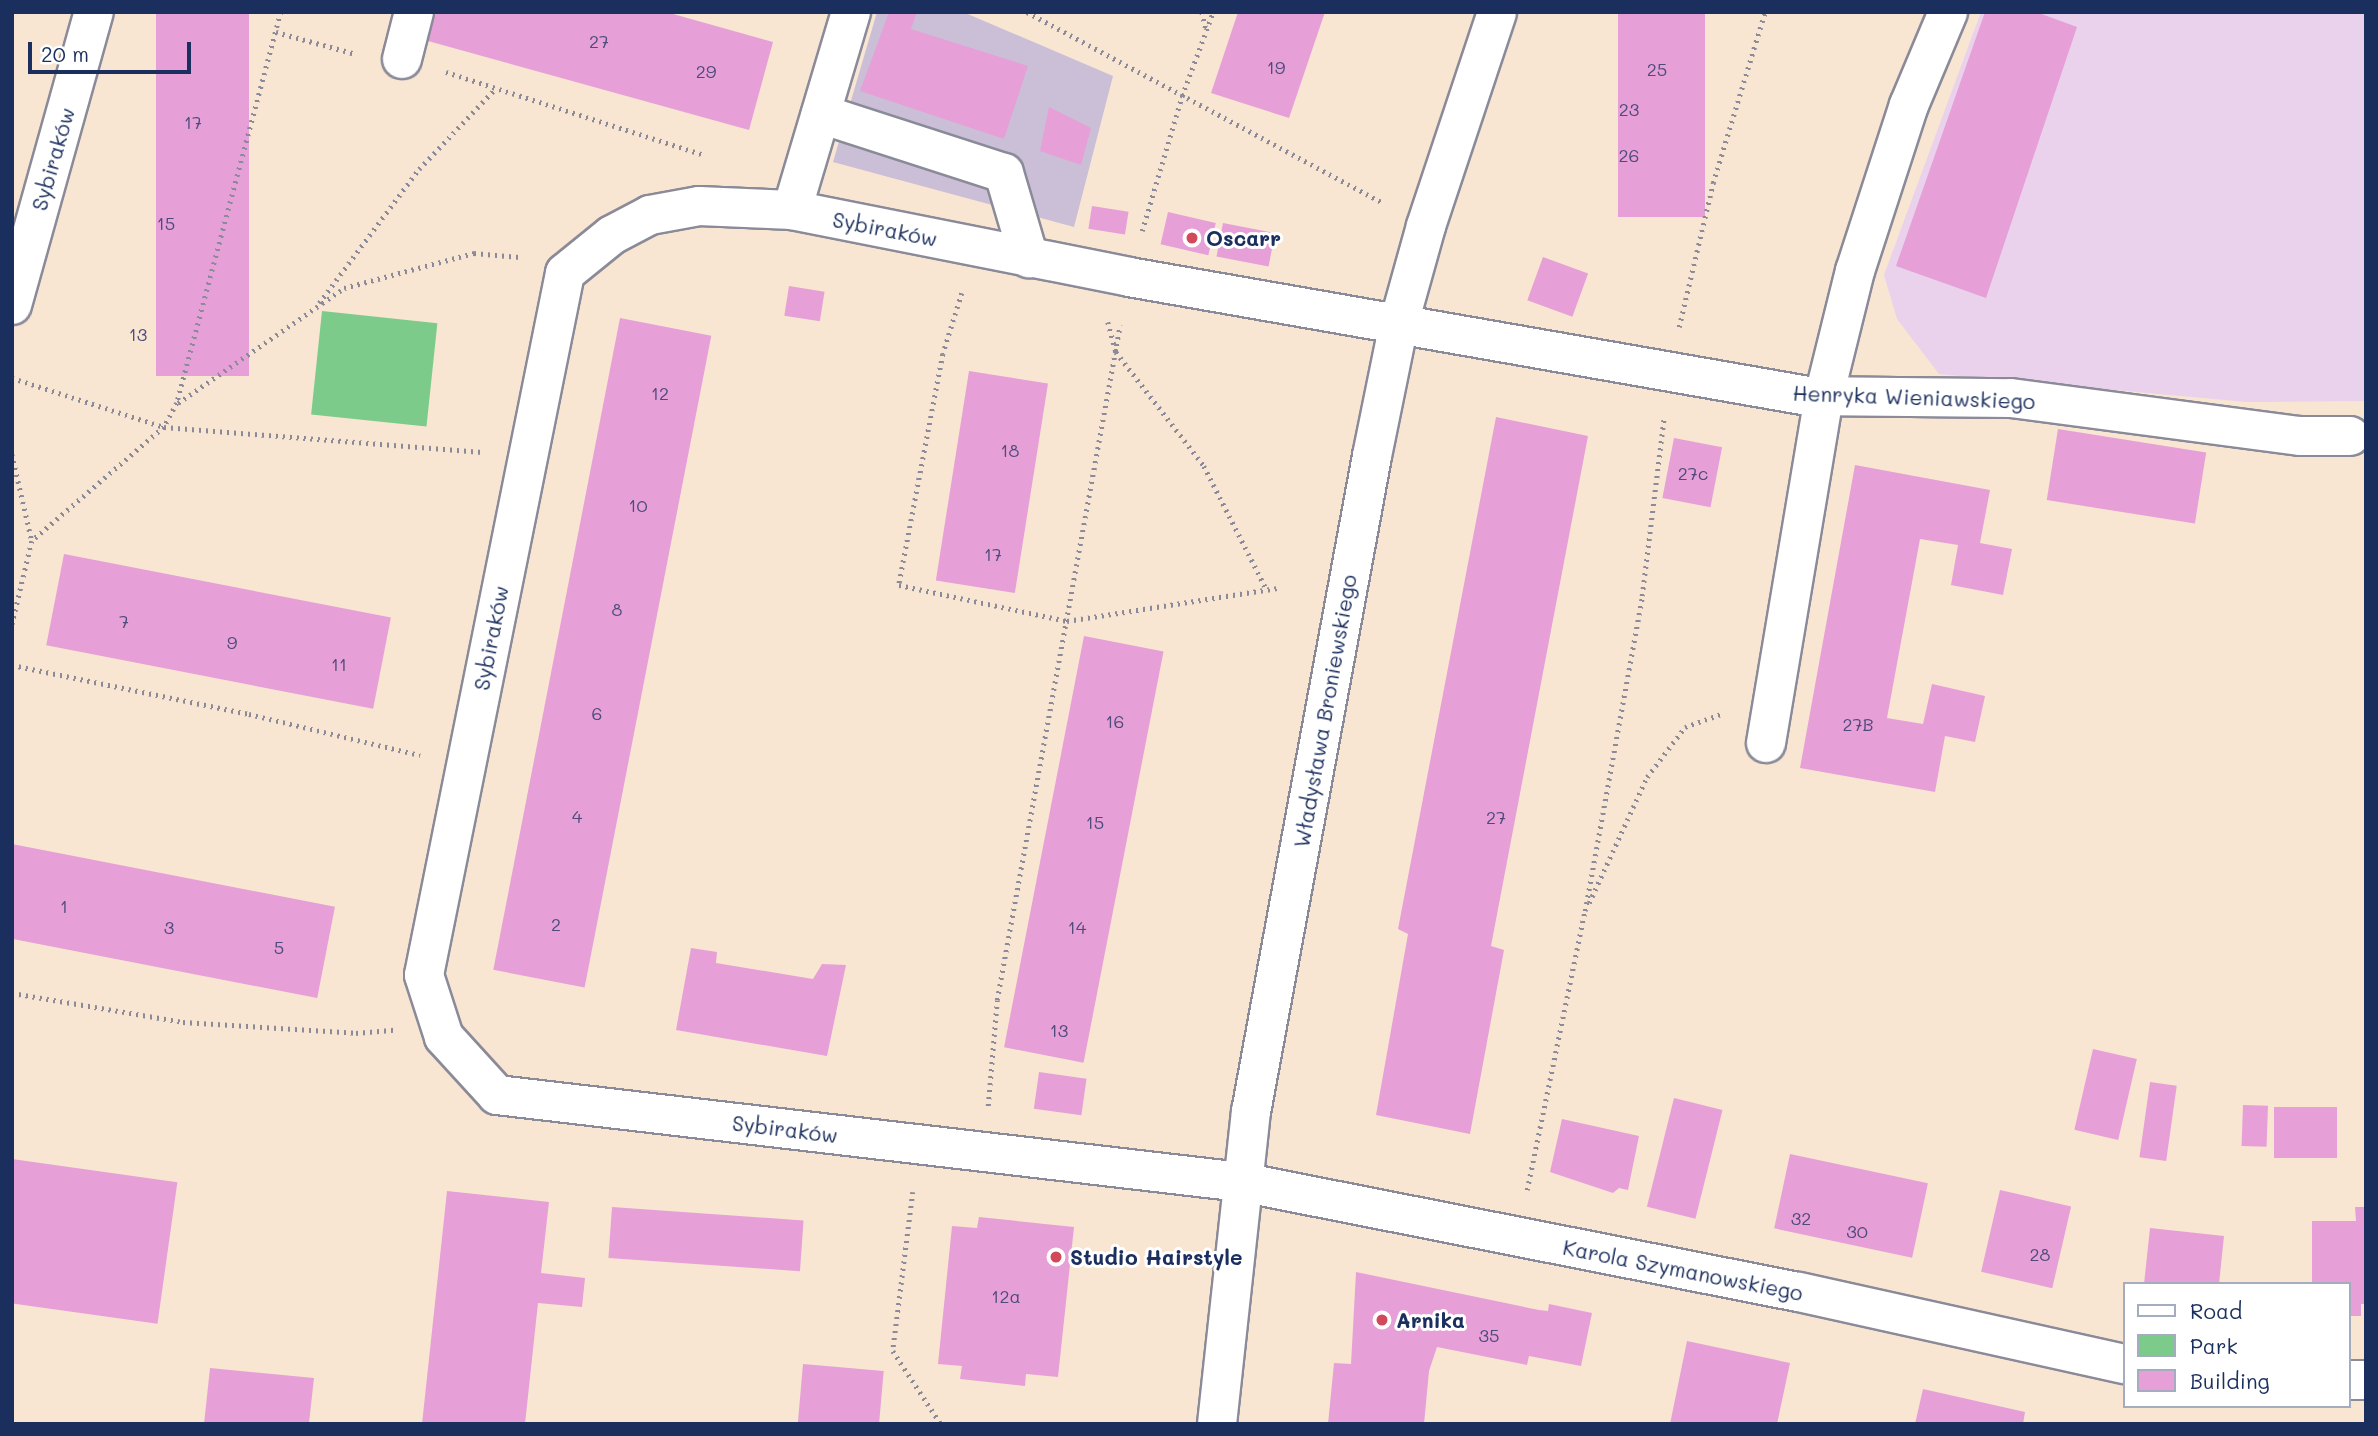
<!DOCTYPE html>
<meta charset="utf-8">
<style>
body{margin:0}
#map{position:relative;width:2378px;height:1436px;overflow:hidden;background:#f8e6d2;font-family:Mali,sans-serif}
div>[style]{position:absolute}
.built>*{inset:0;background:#ead1ec}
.industrial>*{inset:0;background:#cabfd6}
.green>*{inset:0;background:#7dcb8a;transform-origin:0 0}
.building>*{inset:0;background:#e6a0d7;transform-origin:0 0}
.path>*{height:4.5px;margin-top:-2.25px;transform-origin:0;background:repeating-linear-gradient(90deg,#8a8a98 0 2px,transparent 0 7px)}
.roads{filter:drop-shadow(2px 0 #8a8a98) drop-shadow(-2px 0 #8a8a98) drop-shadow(0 2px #8a8a98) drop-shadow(0 -2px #8a8a98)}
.minor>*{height:38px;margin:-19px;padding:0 19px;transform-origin:19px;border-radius:19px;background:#fff}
.dots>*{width:19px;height:19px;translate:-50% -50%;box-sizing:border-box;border:4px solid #fff;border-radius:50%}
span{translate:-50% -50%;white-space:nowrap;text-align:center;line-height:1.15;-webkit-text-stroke:6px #fff;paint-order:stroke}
.number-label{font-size:18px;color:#4e4b7c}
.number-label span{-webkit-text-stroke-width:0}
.street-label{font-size:21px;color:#1b2f5e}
.poi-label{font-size:21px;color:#1b2f5e;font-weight:700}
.left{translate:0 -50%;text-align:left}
.frame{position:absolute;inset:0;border:14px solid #1b2f5e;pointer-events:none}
.legend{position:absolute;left:2123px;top:1282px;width:228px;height:126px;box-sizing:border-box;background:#fff;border:2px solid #a4acbf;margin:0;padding:9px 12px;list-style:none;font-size:21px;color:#1b2f5e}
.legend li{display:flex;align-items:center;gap:14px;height:35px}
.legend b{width:35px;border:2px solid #a4acbf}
.scale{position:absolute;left:28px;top:42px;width:163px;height:32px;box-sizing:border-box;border:4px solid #1b2f5e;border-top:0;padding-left:9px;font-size:21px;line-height:24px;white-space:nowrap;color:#1b2f5e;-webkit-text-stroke:5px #fff;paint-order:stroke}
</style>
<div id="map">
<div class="built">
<div style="clip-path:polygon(1981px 12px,2366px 12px,2366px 401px,2247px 402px,1939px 374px,1897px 319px,1884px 275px)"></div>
</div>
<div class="industrial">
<div style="clip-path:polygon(877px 12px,963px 12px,1113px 76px,1074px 227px,833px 162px)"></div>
</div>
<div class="green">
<div style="left:322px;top:311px;width:116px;height:104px;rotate:6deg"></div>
</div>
<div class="building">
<div style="left:156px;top:12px;width:93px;height:364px"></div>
<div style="clip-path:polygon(436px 12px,666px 12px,773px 42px,749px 130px,428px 41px)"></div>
<div style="clip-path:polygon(889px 12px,917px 12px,911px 29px,1028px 66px,1004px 139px,860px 91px)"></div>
<div style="clip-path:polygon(1238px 12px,1325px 12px,1289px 118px,1211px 93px)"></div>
<div style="left:1618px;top:12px;width:87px;height:205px"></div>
<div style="clip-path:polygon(1985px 12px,2036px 12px,2077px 27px,1986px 298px,1896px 266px)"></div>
<div style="clip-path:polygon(1049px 107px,1091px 128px,1081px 165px,1040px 151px)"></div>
<div style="left:1092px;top:206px;width:37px;height:23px;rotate:9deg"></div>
<div style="left:1168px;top:212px;width:49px;height:33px;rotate:13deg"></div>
<div style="left:1223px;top:223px;width:53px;height:34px;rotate:11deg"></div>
<div style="left:1543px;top:257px;width:48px;height:46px;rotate:20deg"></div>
<div style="left:789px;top:286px;width:36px;height:30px;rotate:9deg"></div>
<div style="left:620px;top:318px;width:93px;height:664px;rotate:11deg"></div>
<div style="left:969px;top:371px;width:80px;height:212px;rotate:9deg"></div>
<div style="clip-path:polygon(1496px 417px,1588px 436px,1491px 946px,1504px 950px,1470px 1134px,1376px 1115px,1408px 934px,1398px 929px)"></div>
<div style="left:2058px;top:429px;width:150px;height:72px;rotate:9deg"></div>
<div style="left:1674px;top:438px;width:49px;height:61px;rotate:11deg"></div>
<div style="clip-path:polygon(1855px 465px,1990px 490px,1980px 543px,2012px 549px,2003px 595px,1951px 585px,1958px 545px,1920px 539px,1887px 718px,1923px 724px,1932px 684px,1985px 696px,1975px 742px,1945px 736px,1935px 792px,1800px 768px)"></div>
<div style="left:64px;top:554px;width:333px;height:93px;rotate:11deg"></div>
<div style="left:1084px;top:636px;width:81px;height:419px;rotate:11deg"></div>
<div style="left:12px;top:844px;width:329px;height:93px;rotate:11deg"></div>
<div style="clip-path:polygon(691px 948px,717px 952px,716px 963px,813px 979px,822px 964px,846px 965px,827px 1056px,676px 1030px)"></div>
<div style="left:2093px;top:1049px;width:45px;height:83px;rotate:13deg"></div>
<div style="left:1039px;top:1072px;width:48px;height:37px;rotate:8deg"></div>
<div style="left:2150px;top:1082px;width:27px;height:76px;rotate:8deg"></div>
<div style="left:1674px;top:1098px;width:50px;height:112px;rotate:14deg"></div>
<div style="left:2243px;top:1105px;width:25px;height:41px;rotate:2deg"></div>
<div style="left:2274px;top:1107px;width:63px;height:51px"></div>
<div style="clip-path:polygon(1562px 1119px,1639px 1136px,1628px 1190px,1619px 1188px,1613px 1193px,1550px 1172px)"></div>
<div style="left:1790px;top:1154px;width:141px;height:76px;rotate:12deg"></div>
<div style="left:12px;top:1159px;width:167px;height:143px;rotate:8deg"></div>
<div style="left:2000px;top:1190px;width:73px;height:84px;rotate:13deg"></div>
<div style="clip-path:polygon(447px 1191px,549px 1202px,541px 1273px,585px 1278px,582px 1307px,538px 1303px,525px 1424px,422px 1424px)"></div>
<div style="left:612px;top:1207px;width:192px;height:51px;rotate:4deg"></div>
<div style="clip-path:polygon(2355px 1207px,2366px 1207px,2366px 1304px,2361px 1304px,2361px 1316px,2348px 1316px,2348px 1284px,2312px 1284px,2312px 1221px,2356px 1221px)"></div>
<div style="clip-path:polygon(979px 1217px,1074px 1227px,1058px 1377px,1026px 1374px,1025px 1386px,960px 1379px,962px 1366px,938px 1364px,952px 1226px,977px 1228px)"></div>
<div style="clip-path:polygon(2150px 1228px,2224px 1236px,2219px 1284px,2144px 1284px)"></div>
<div style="clip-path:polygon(1356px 1272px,1539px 1310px,1548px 1311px,1549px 1304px,1592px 1313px,1581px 1366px,1529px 1356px,1527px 1365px,1437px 1347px,1429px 1371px,1424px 1424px,1328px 1424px,1334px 1363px,1351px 1364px)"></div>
<div style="clip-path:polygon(1687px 1341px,1790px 1363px,1777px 1424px,1670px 1424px)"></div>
<div style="left:803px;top:1364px;width:81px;height:60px;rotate:5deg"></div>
<div style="clip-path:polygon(210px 1368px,314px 1378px,309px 1423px,204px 1424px)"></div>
<div style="clip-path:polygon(1923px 1389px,2025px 1412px,2023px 1424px,1915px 1424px)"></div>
</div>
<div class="path">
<div style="left:281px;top:12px;width:405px;rotate:104.9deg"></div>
<div style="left:177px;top:403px;width:27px;rotate:118deg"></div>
<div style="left:164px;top:427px;width:319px;rotate:4.5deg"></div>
<div style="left:1027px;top:12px;width:404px;rotate:28.2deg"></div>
<div style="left:1202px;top:12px;width:18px;rotate:77deg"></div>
<div style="left:276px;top:32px;width:83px;rotate:15.4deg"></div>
<div style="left:446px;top:72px;width:271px;rotate:17.8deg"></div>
<div style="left:1142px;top:231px;width:141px;rotate:-73.5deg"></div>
<div style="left:1182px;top:96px;width:90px;rotate:-69.7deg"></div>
<div style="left:962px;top:293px;width:64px;rotate:107.3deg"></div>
<div style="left:943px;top:354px;width:235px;rotate:100.8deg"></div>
<div style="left:899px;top:585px;width:172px;rotate:12.1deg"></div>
<div style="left:1067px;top:621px;width:214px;rotate:-8.9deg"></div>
<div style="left:319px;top:303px;width:167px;rotate:-53.3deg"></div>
<div style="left:419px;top:169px;width:112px;rotate:-46.5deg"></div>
<div style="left:1108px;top:322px;width:31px;rotate:75deg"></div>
<div style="left:1116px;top:352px;width:144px;rotate:52.3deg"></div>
<div style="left:1204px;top:466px;width:139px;rotate:63.1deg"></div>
<div style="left:1679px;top:327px;width:148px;rotate:-76.7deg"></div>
<div style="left:1713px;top:183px;width:179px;rotate:-73.1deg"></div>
<div style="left:12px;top:378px;width:160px;rotate:17.9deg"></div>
<div style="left:164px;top:427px;width:174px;rotate:139.2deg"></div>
<div style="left:32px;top:541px;width:86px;rotate:103.4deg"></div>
<div style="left:178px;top:403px;width:202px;rotate:-34.7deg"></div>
<div style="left:344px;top:288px;width:135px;rotate:-15.1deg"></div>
<div style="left:474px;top:253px;width:46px;rotate:5deg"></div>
<div style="left:12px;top:454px;width:89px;rotate:77.1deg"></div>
<div style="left:12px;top:665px;width:242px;rotate:11.7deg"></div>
<div style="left:249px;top:714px;width:176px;rotate:13.5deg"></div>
<div style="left:1589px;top:903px;width:139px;rotate:-65.3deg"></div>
<div style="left:1647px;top:777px;width:63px;rotate:-52.8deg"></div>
<div style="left:1685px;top:727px;width:41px;rotate:-19.7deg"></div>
<div style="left:1585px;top:911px;width:320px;rotate:-79.7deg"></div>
<div style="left:1642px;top:596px;width:179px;rotate:-83deg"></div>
<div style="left:12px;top:993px;width:173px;rotate:9.6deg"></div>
<div style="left:183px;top:1022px;width:173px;rotate:3.6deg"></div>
<div style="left:356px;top:1033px;width:38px;rotate:-5deg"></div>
<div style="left:988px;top:1106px;width:106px;rotate:-85.1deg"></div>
<div style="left:997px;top:1000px;width:686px;rotate:-79.67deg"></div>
<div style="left:1527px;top:1190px;width:285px;rotate:-78.3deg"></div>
<div style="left:913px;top:1192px;width:160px;rotate:97.2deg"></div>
<div style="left:893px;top:1351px;width:87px;rotate:56.7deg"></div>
</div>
<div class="roads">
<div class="minor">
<div style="left:402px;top:59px;width:49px;rotate:-75.7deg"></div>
<div style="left:821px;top:114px;width:192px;rotate:17.9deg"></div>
<div style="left:1004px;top:173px;width:89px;rotate:73.6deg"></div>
<div style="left:792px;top:210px;width:207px;rotate:-73.4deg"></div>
<div style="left:12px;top:305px;width:304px;rotate:-74.4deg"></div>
<div style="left:1766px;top:743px;width:352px;rotate:-80.5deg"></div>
<div style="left:1824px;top:396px;width:129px;rotate:-76.1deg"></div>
<div style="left:1855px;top:271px;width:175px;rotate:-72deg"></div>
<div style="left:1909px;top:105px;width:101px;rotate:-67.2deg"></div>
<div style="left:2124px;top:1364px;width:334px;rotate:-167.5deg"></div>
<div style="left:1798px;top:1292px;width:568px;rotate:-168.83deg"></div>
<div style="left:1241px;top:1182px;width:749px;rotate:-173.33deg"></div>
<div style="left:497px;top:1095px;width:79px;rotate:-132.4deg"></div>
<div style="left:444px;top:1037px;width:65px;rotate:-107.9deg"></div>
<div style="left:424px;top:975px;width:716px;rotate:-78.64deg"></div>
<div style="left:565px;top:273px;width:60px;rotate:-39deg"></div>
<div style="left:612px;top:235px;width:43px;rotate:-27.8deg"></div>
<div style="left:650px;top:215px;width:50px;rotate:-10.4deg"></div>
<div style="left:699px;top:206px;width:93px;rotate:2.5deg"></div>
<div style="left:792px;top:210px;width:344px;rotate:11.2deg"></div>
<div style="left:1129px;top:277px;width:689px;rotate:9.94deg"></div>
<div style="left:1808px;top:396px;width:203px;rotate:0.6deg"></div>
<div style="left:2011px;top:398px;width:291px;rotate:7.5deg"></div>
<div style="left:2300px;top:436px;width:50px"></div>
<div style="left:2348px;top:1380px;width:18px"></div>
<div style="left:1217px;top:1424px;width:314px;rotate:-83.8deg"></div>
<div style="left:1251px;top:1112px;width:667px;rotate:-79.55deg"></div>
<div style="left:1372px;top:456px;width:136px;rotate:-78.5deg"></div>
<div style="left:1399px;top:323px;width:101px;rotate:-74.4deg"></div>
<div style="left:1426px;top:226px;width:225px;rotate:-71.6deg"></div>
</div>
</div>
<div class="dots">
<div style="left:1192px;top:238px;background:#d1495b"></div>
<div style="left:1056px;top:1257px;background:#d1495b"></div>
<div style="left:1382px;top:1320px;background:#d1495b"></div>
</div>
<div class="number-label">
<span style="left:599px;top:41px">27</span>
<span style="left:1276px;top:67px">19</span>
<span style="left:1657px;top:69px">25</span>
<span style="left:706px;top:71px">29</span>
<span style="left:1629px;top:109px">23</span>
<span style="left:193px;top:122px">17</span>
<span style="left:1629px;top:155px">26</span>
<span style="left:166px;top:223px">15</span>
<span style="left:138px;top:334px">13</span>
<span style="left:660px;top:393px">12</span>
<span style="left:1010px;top:450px">18</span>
<span style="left:1693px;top:473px">27c</span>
<span style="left:638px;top:505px">10</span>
<span style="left:993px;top:554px">17</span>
<span style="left:617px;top:609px">8</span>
<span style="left:124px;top:621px">7</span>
<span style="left:232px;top:642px">9</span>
<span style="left:339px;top:664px">11</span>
<span style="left:597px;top:713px">6</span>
<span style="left:1115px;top:721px">16</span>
<span style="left:1858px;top:724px">27B</span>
<span style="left:577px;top:816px">4</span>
<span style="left:1496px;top:817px">27</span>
<span style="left:1095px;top:822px">15</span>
<span style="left:64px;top:906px">1</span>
<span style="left:556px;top:924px">2</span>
<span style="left:169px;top:927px">3</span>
<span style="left:1077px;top:927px">14</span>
<span style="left:279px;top:947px">5</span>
<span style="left:1059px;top:1030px">13</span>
<span style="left:1801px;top:1218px">32</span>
<span style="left:1857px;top:1231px">30</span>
<span style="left:2040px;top:1254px">28</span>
<span style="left:1006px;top:1296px">12a</span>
<span style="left:1489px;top:1335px">35</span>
</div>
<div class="street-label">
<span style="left:53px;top:159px;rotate:-74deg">Sybiraków</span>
<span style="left:885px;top:229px;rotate:11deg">Sybiraków</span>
<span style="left:1914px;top:397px;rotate:2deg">Henryka Wieniawskiego</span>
<span style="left:491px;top:638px;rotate:-79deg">Sybiraków</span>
<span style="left:1325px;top:711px;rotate:-80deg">Władysława Broniewskiego</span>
<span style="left:785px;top:1129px;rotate:7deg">Sybiraków</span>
<span style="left:1683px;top:1270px;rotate:11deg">Karola Szymanowskiego</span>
</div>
<div class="poi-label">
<span class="left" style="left:1206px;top:238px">Oscarr</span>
<span class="left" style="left:1070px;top:1257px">Studio Hairstyle</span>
<span class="left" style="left:1396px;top:1320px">Arnika</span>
</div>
<div class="frame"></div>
<ul class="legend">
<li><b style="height:9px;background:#fff"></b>Road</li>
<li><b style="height:19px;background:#7dcb8a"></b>Park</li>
<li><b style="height:19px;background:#e6a0d7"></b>Building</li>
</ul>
<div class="scale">20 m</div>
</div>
